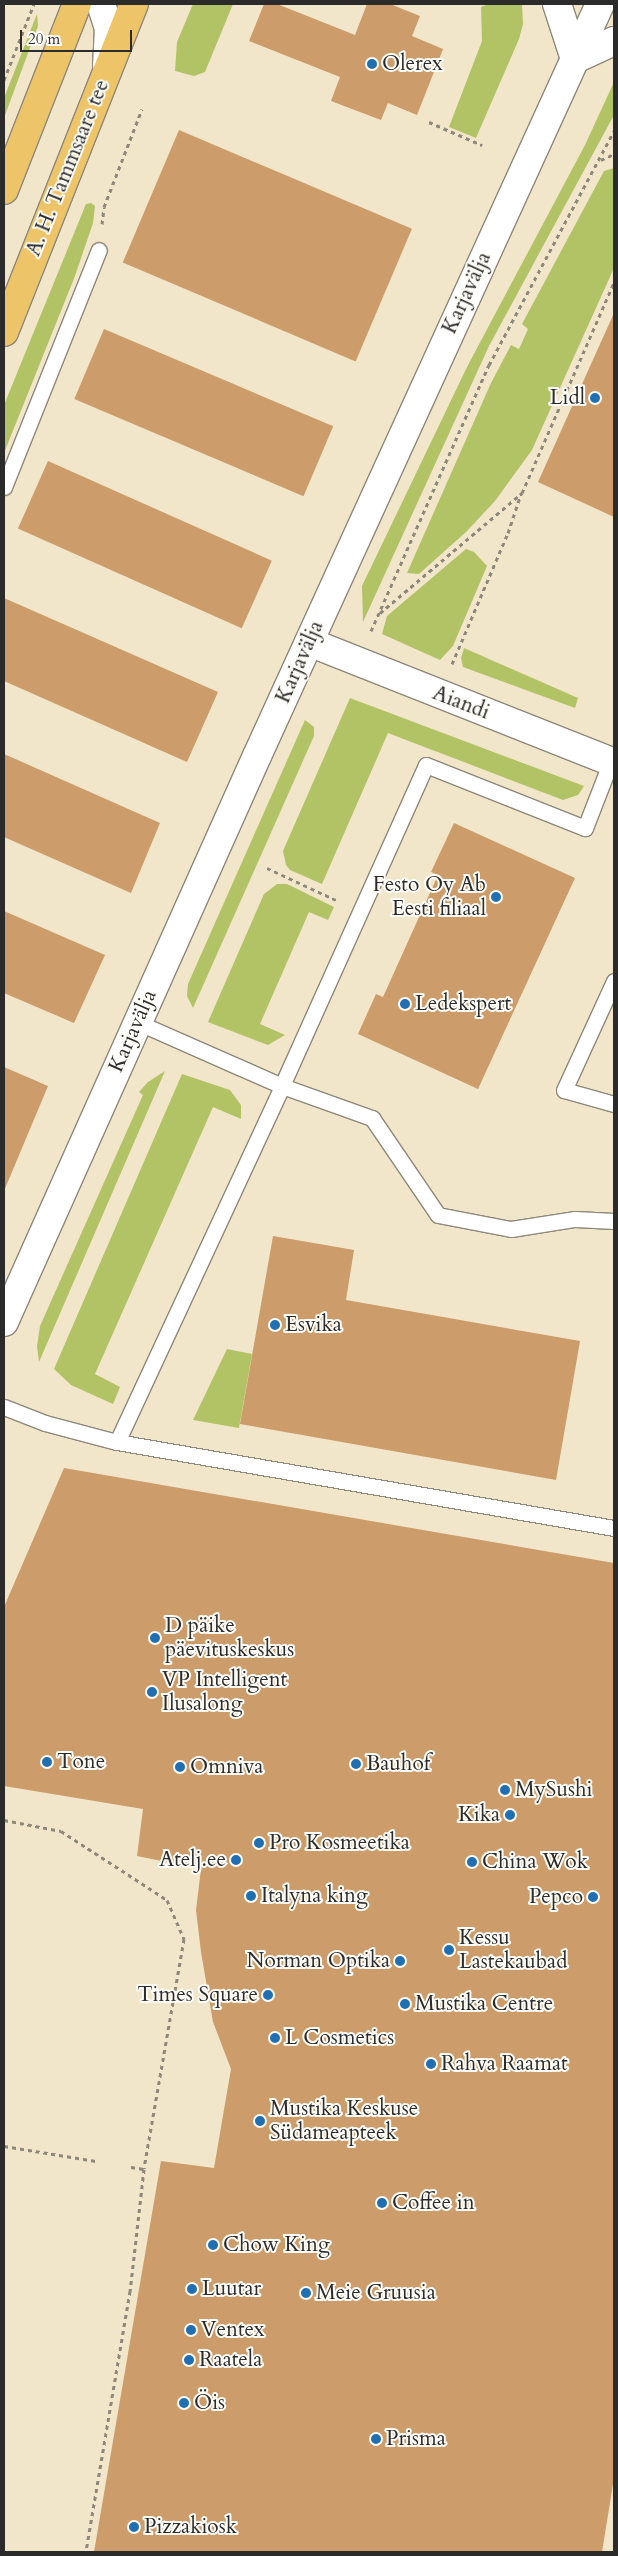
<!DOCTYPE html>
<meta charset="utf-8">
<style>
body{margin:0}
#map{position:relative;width:618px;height:2556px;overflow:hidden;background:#f1e5ca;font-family:Cardo,serif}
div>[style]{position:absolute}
.green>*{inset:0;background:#b2c366}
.building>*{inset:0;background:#cc9c6a;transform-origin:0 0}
.path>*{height:3px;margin-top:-1.5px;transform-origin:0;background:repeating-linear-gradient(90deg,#8e887a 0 4px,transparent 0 8px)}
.roads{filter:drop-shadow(1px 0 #8e887a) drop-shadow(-1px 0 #8e887a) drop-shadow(0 1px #8e887a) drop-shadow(0 -1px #8e887a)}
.service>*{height:15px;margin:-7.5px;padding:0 7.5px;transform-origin:7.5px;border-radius:7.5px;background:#fff}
.minor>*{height:28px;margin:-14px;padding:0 14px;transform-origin:14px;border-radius:14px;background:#fff}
.tertiary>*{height:28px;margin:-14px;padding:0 14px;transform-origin:14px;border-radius:14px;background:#fff}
.primary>*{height:28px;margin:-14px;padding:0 14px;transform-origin:14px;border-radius:14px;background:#eec469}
.dots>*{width:14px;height:14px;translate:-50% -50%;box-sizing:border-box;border:2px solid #fdfcf7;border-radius:50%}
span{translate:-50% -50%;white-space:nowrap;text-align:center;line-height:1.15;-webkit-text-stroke:4px #fdfcf7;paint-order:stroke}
.poi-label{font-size:21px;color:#2b2b2b}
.left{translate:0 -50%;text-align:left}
.right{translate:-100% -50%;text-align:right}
.street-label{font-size:21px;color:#2b2b2b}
.frame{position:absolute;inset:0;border:5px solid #2b2b2b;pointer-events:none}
.scale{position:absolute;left:20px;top:30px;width:112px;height:22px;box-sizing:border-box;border:2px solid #2b2b2b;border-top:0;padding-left:6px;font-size:15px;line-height:18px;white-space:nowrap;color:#2b2b2b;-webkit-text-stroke:4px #fdfcf7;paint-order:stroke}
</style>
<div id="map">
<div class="green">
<div style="clip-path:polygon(193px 4px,233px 4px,205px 72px,194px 76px,175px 71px,177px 42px)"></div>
<div style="clip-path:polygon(489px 4px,522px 4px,523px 24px,519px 39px,476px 138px,449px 127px,482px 41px,481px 7px)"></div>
<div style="clip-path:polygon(37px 14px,38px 26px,4px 118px,4px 98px)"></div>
<div style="clip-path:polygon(614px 82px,614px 115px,489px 346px,363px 622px,362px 586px,467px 367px,585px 145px)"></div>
<div style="clip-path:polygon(614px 168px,614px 268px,532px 450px,495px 501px,466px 532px,419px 574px,407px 573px,491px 383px,511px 345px,519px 349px,528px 329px,522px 324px,604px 171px)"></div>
<div style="clip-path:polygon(91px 203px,95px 206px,93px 223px,75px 276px,4px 453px,4px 405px,86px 204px)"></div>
<div style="clip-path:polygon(466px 549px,474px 552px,487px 566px,453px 646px,440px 660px,382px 634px,387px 616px)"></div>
<div style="clip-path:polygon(464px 648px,578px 698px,575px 708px,463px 667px,461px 658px)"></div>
<div style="clip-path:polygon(350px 698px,584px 786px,578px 795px,563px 800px,388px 733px,322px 884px,290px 870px,286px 865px,283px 851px)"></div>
<div style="clip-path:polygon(305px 720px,314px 727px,314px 736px,193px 1008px,187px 996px,188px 984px)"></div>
<div style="clip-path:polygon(277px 884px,287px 884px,334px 907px,328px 920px,309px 912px,260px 1024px,285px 1035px,268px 1045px,208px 1022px,264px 894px)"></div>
<div style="clip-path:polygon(165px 1071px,94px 1235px,39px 1362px,37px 1346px,40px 1326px,143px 1095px,139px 1092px,148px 1082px)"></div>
<div style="clip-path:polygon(182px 1074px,230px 1090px,241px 1105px,241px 1119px,213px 1107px,95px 1374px,120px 1387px,113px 1404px,71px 1385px,54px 1369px)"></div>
<div style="clip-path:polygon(227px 1349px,252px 1354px,239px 1428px,193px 1420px)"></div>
</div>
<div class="building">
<div style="clip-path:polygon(264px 4px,277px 4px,355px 35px,367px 4px,390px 4px,420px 16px,412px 36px,443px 49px,417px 115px,388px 103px,381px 120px,331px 101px,340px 77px,249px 41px)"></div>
<div style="left:179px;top:130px;width:253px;height:144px;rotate:23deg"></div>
<div style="clip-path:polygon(614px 313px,614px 517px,538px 482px)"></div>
<div style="left:104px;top:329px;width:249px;height:76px;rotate:23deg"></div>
<div style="left:48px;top:461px;width:245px;height:74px;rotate:24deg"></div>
<div style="clip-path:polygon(4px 598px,218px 692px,187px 762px,4px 681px)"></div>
<div style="clip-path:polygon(4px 754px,160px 823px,131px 893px,4px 837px)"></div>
<div style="clip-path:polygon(454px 823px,575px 878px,478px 1089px,358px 1034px,376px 994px,383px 997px,438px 875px,431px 872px)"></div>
<div style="clip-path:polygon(4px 911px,105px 955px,74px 1023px,4px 993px)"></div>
<div style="clip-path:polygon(4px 1067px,48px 1086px,4px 1191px)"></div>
<div style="clip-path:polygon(273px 1236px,354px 1250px,346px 1300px,580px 1341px,556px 1480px,240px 1424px)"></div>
<div style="clip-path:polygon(64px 1468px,614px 1563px,614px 2478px,602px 2552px,94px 2552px,161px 2161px,214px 2168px,231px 2069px,213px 2022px,201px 1952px,196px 1910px,201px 1869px,137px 1856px,143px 1809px,4px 1786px,4px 1607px)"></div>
</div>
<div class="path">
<div style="left:4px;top:80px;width:82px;rotate:-68.5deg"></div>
<div style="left:429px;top:122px;width:58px;rotate:23.5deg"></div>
<div style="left:601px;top:160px;width:14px;rotate:-25deg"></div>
<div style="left:102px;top:224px;width:17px;rotate:-83deg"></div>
<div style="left:104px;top:207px;width:105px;rotate:-68.8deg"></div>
<div style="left:380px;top:613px;width:186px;rotate:-40.2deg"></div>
<div style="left:522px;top:493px;width:230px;rotate:-66.4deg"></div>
<div style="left:371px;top:631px;width:291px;rotate:-66.1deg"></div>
<div style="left:489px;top:365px;width:265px;rotate:-61.9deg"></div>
<div style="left:452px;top:664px;width:142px;rotate:-66.9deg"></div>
<div style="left:508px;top:533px;width:41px;rotate:-71.6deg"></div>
<div style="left:267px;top:868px;width:76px;rotate:24.9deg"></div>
<div style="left:4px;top:1820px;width:58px;rotate:10.9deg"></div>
<div style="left:61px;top:1831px;width:112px;rotate:33deg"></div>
<div style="left:155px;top:1892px;width:14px;rotate:34deg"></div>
<div style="left:167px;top:1900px;width:43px;rotate:66.4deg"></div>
<div style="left:184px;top:1939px;width:233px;rotate:99.9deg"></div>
<div style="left:144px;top:2169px;width:123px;rotate:96.5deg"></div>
<div style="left:130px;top:2291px;width:265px;rotate:99.6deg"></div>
<div style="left:4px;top:2146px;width:93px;rotate:9.3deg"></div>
<div style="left:131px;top:2167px;width:13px;rotate:9deg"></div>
</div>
<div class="roads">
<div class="service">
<div style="left:4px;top:487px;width:255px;rotate:-68.2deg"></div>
<div style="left:611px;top:761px;width:72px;rotate:111.2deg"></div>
<div style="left:585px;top:828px;width:171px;rotate:-158.4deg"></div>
<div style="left:426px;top:765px;width:352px;rotate:114.2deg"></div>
<div style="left:282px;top:1086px;width:96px;rotate:19.6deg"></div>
<div style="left:372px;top:1118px;width:117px;rotate:55.8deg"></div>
<div style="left:438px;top:1215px;width:74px;rotate:10.9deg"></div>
<div style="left:511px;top:1229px;width:65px;rotate:-8.9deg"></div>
<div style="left:575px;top:1219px;width:39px;rotate:3deg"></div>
<div style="left:614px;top:981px;width:120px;rotate:114.6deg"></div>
<div style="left:564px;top:1090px;width:52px;rotate:15.6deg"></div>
<div style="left:4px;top:1407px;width:44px;rotate:21.3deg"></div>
<div style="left:45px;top:1423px;width:74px;rotate:14.8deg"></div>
<div style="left:117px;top:1442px;width:504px;rotate:9.82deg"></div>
<div style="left:117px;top:1442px;width:392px;rotate:-65.1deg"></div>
<div style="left:282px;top:1086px;width:158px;rotate:-156.2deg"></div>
</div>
<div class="minor">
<div style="left:101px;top:4px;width:25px;rotate:72deg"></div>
<div style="left:109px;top:28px;width:37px;rotate:93deg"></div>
<div style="left:309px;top:642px;width:328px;rotate:21.6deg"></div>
<div style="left:4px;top:1322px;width:620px;rotate:-65.92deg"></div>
<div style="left:257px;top:756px;width:827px;rotate:-65.48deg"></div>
</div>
<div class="tertiary">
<div style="left:557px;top:4px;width:58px;rotate:71.9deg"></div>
<div style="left:575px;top:59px;width:43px;rotate:-24.8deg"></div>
</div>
<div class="primary">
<div style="left:4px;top:190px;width:200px;rotate:-68.6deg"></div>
<div style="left:4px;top:332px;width:353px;rotate:-68.4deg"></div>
</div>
</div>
<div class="dots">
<div style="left:372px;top:64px;background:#1f6fb2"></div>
<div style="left:595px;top:398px;background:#1f6fb2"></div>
<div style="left:496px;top:897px;background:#1f6fb2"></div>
<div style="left:405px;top:1004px;background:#1f6fb2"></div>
<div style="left:275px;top:1325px;background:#1f6fb2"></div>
<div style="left:155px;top:1638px;background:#1f6fb2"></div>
<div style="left:152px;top:1692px;background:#1f6fb2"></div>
<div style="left:47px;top:1762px;background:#1f6fb2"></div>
<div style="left:356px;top:1764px;background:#1f6fb2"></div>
<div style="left:180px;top:1767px;background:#1f6fb2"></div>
<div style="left:505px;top:1790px;background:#1f6fb2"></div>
<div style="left:510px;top:1815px;background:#1f6fb2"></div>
<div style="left:259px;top:1843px;background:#1f6fb2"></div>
<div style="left:236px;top:1860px;background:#1f6fb2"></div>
<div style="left:472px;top:1862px;background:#1f6fb2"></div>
<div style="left:251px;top:1896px;background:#1f6fb2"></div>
<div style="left:593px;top:1897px;background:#1f6fb2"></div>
<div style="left:449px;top:1950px;background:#1f6fb2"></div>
<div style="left:400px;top:1961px;background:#1f6fb2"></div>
<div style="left:268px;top:1995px;background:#1f6fb2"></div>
<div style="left:405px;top:2004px;background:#1f6fb2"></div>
<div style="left:275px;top:2038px;background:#1f6fb2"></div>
<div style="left:431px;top:2064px;background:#1f6fb2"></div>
<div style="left:260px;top:2121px;background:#1f6fb2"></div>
<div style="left:382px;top:2203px;background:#1f6fb2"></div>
<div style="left:213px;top:2245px;background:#1f6fb2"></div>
<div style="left:192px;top:2289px;background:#1f6fb2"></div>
<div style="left:306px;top:2293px;background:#1f6fb2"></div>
<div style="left:191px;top:2330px;background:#1f6fb2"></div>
<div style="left:189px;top:2360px;background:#1f6fb2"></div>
<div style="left:184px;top:2403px;background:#1f6fb2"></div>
<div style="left:376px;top:2439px;background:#1f6fb2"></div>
<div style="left:134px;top:2527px;background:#1f6fb2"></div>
</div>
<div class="poi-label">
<span class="left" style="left:382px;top:64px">Olerex</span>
<span class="right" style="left:585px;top:398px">Lidl</span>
<span class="right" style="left:486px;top:897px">Festo Oy Ab<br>Eesti filiaal</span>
<span class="left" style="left:415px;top:1004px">Ledekspert</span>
<span class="left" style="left:285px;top:1325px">Esvika</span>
<span class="left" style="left:165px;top:1638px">D päike<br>päevituskeskus</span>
<span class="left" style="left:162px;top:1692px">VP Intelligent<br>Ilusalong</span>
<span class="left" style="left:57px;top:1762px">Tone</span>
<span class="left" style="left:366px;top:1764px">Bauhof</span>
<span class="left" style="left:190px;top:1767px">Omniva</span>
<span class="left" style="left:515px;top:1790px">MySushi</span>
<span class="right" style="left:500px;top:1815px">Kika</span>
<span class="left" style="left:269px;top:1843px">Pro Kosmeetika</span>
<span class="right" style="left:226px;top:1860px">Atelj.ee</span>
<span class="left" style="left:482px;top:1862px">China Wok</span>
<span class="left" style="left:261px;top:1896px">Italyna king</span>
<span class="right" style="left:583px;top:1897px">Pepco</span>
<span class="left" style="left:459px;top:1950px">Kessu<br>Lastekaubad</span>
<span class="right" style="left:390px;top:1961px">Norman Optika</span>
<span class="right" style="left:258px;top:1995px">Times Square</span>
<span class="left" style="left:415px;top:2004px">Mustika Centre</span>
<span class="left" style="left:285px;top:2038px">L Cosmetics</span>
<span class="left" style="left:441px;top:2064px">Rahva Raamat</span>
<span class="left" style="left:270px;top:2121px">Mustika Keskuse<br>Südameapteek</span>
<span class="left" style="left:392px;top:2203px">Coffee in</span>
<span class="left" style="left:223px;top:2245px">Chow King</span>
<span class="left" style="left:202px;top:2289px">Luutar</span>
<span class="left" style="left:316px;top:2293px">Meie Gruusia</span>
<span class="left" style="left:201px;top:2330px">Ventex</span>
<span class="left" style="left:199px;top:2360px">Raatela</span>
<span class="left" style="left:194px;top:2403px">Öis</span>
<span class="left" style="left:386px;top:2439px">Prisma</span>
<span class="left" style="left:144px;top:2527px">Pizzakiosk</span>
</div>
<div class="street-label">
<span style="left:68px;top:168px;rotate:-68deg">A. H. Tammsaare tee</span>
<span style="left:467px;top:293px;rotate:-65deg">Karjavälja</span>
<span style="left:300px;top:662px;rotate:-66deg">Karjavälja</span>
<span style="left:461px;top:703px;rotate:21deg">Aiandi</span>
<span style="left:133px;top:1031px;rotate:-66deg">Karjavälja</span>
</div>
<div class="frame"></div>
<div class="scale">20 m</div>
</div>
